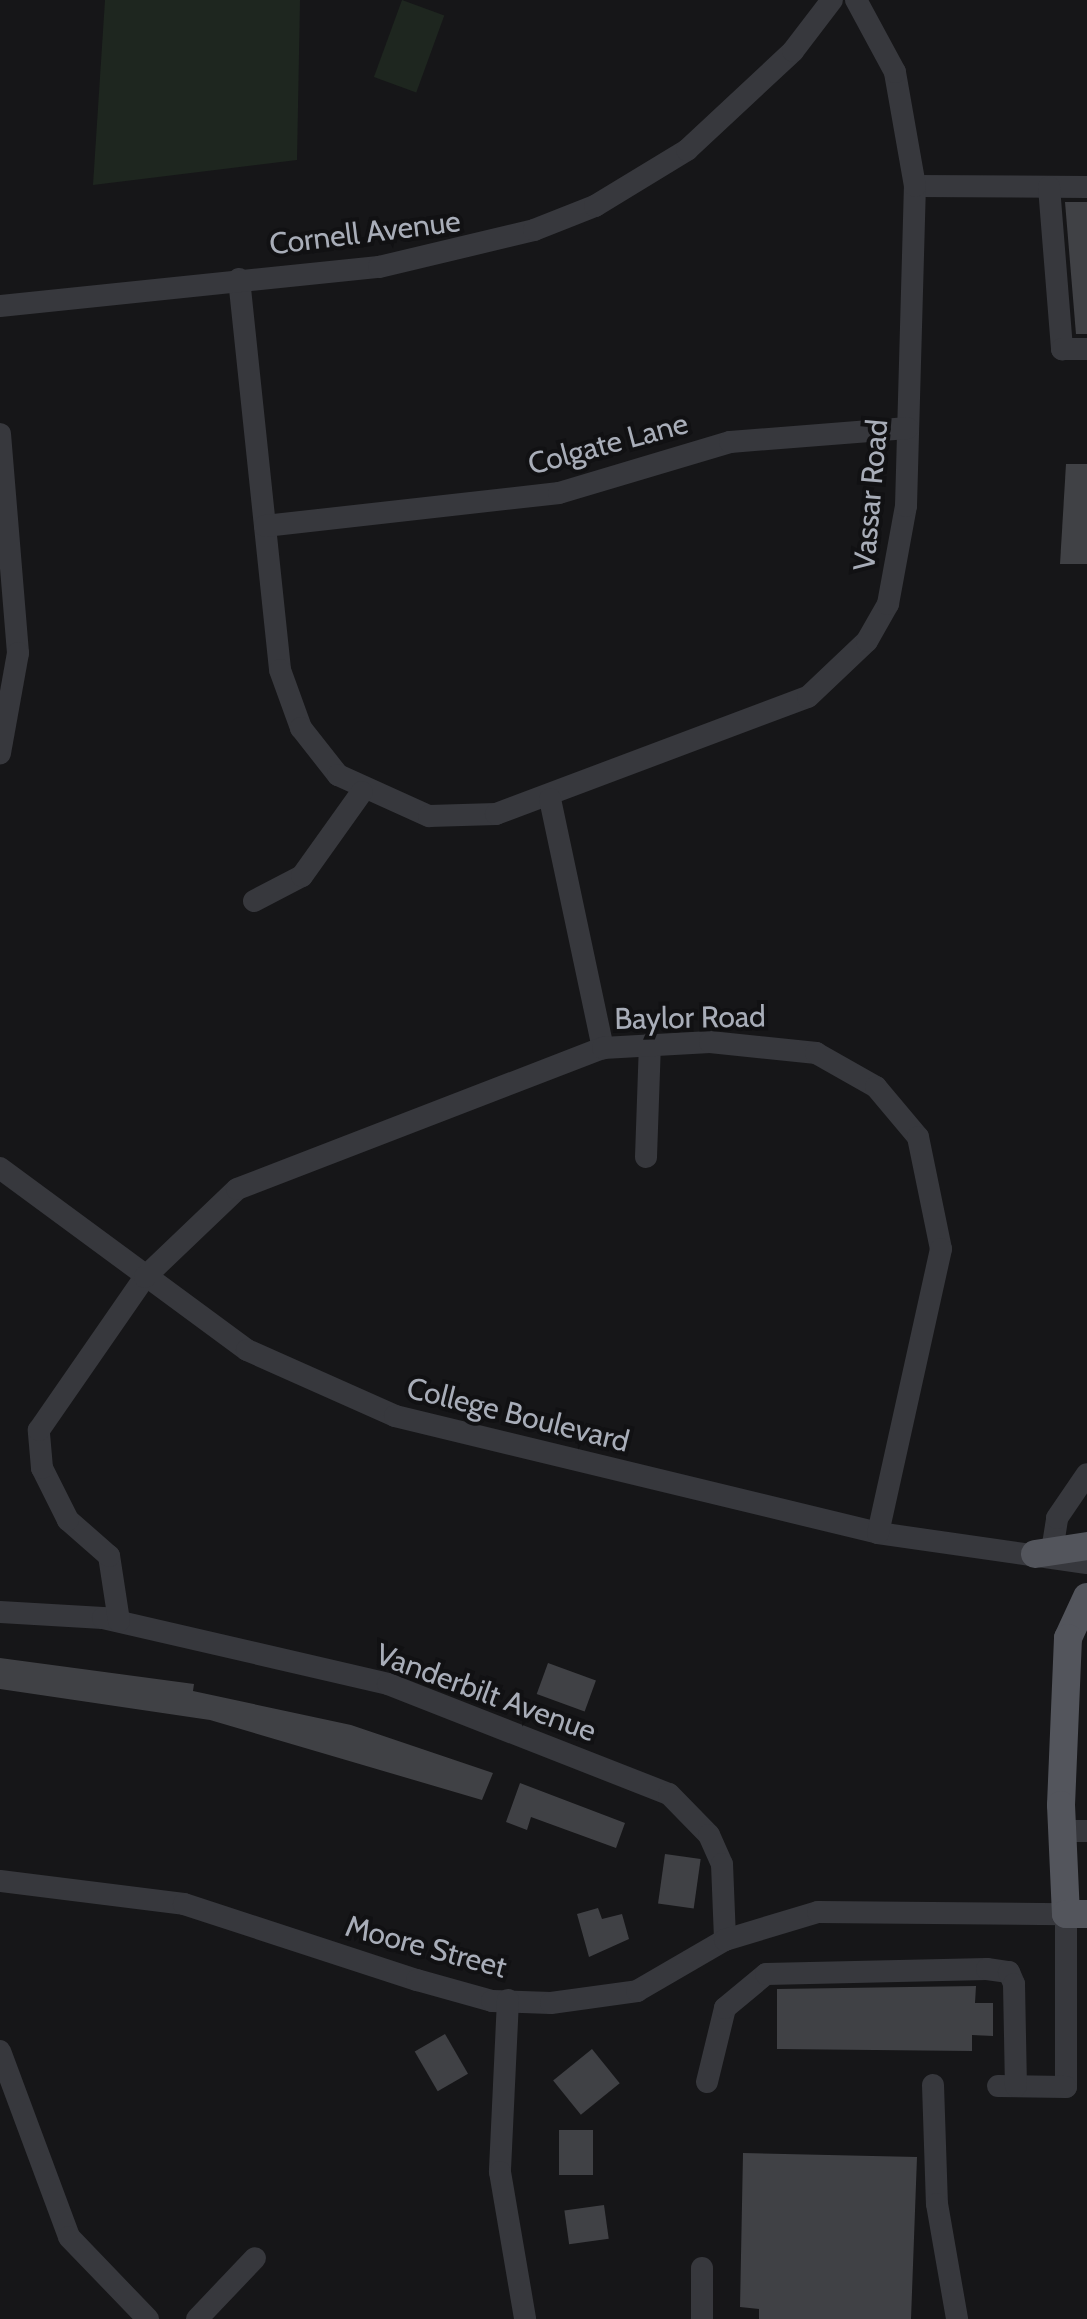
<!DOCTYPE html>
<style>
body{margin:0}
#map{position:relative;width:1087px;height:2319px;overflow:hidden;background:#161618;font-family:Cabin,sans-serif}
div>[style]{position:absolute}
.green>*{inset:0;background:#1e261f;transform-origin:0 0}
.building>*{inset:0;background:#404145;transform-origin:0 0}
.minor>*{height:22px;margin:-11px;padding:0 11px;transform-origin:11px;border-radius:11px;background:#37383d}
.major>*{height:28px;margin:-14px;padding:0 14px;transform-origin:14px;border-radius:14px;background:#53555c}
span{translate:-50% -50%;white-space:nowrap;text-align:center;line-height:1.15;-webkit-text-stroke:8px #111113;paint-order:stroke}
.street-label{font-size:30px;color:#a8adb8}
</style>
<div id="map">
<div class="green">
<div style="clip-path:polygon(105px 0,300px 0,297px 160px,93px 185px)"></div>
<div style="left:402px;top:0;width:45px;height:82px;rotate:20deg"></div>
</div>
<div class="building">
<div style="clip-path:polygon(1065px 202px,1087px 202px,1087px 334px,1076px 334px)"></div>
<div style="clip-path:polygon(1066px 464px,1087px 464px,1087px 564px,1060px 564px)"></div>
<div style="clip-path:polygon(0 1658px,194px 1684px,193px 1691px,351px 1725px,493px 1773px,482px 1800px,210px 1720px,0 1689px)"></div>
<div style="left:548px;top:1663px;width:51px;height:33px;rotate:20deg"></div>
<div style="clip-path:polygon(520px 1783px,625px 1823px,616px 1848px,531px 1817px,527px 1830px,506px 1822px)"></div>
<div style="left:665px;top:1854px;width:36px;height:50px;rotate:8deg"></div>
<div style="clip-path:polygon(598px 1908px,602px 1919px,622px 1914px,629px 1939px,589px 1957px,577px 1914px)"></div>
<div style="clip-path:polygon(976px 1986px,975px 2003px,993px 2003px,993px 2036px,972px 2035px,972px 2051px,777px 2049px,777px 1989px)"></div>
<div style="left:445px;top:2034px;width:46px;height:35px;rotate:60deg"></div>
<div style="left:592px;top:2049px;width:44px;height:50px;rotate:51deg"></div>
<div style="left:559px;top:2130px;width:34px;height:45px"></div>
<div style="clip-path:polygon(743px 2153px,917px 2157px,911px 2319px,759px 2319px,759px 2309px,740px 2307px)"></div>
<div style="left:604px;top:2205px;width:34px;height:40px;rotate:82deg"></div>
</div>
<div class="minor">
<div style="left:915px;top:186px;width:172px;rotate:0.3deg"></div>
<div style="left:1049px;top:187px;width:163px;rotate:85.4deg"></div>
<div style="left:1062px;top:349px;width:25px"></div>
<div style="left:239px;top:279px;width:393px;rotate:84deg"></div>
<div style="left:280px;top:670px;width:62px;rotate:70.1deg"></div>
<div style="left:301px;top:728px;width:60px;rotate:51.8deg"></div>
<div style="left:338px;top:775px;width:100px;rotate:24.3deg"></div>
<div style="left:429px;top:816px;width:67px;rotate:-1.7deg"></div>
<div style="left:496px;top:814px;width:333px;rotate:-20.6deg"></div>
<div style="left:808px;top:697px;width:81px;rotate:-43.5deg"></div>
<div style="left:867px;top:641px;width:43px;rotate:-60.4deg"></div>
<div style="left:888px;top:604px;width:100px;rotate:-79.6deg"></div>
<div style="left:906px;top:506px;width:320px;rotate:-88.4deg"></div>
<div style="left:915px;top:186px;width:116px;rotate:-100deg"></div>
<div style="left:895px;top:72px;width:82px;rotate:-118.4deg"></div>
<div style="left:0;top:306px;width:381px;rotate:-5.9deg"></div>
<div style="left:379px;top:267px;width:159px;rotate:-13.4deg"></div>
<div style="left:534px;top:230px;width:66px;rotate:-21.5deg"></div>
<div style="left:595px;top:206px;width:108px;rotate:-31.3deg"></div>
<div style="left:687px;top:150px;width:145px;rotate:-43deg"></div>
<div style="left:793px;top:51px;width:64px;rotate:-52.6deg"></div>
<div style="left:0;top:434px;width:220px;rotate:85.3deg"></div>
<div style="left:18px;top:653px;width:102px;rotate:100.2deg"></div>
<div style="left:265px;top:526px;width:296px;rotate:-6.4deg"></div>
<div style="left:559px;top:493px;width:178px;rotate:-16.6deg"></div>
<div style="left:730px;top:442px;width:178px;rotate:-4.5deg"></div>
<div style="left:550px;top:799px;width:255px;rotate:78deg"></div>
<div style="left:254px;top:901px;width:54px;rotate:-27.5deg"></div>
<div style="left:302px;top:876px;width:103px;rotate:-54.5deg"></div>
<div style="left:646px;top:1157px;width:113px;rotate:-88deg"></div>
<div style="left:0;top:1168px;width:307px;rotate:36.4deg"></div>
<div style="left:247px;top:1350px;width:162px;rotate:24deg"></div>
<div style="left:395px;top:1416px;width:497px;rotate:13.6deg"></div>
<div style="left:878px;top:1533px;width:211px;rotate:8.2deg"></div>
<div style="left:1052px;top:1551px;width:33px;rotate:-81deg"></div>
<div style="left:1057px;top:1518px;width:53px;rotate:-55.7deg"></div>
<div style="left:0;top:1612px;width:103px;rotate:3.3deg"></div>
<div style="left:103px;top:1618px;width:293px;rotate:13deg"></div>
<div style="left:388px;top:1684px;width:302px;rotate:21.4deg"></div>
<div style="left:669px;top:1794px;width:57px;rotate:45.7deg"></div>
<div style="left:709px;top:1835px;width:32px;rotate:66deg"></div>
<div style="left:722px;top:1864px;width:76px;rotate:87.7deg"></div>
<div style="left:119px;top:1621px;width:66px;rotate:-98.7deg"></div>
<div style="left:109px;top:1556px;width:55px;rotate:-138.7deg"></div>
<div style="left:68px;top:1520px;width:58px;rotate:-116.6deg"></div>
<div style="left:42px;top:1468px;width:38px;rotate:-95deg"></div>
<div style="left:39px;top:1430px;width:186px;rotate:-55.3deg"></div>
<div style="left:145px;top:1277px;width:127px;rotate:-43.7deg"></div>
<div style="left:237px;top:1189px;width:392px;rotate:-21.1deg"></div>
<div style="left:603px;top:1048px;width:107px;rotate:-3.2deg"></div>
<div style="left:710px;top:1042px;width:107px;rotate:5.9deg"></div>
<div style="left:816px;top:1053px;width:69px;rotate:29.5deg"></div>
<div style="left:876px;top:1087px;width:65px;rotate:50deg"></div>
<div style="left:918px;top:1137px;width:114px;rotate:78.4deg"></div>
<div style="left:941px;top:1249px;width:291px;rotate:102.5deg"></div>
<div style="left:1062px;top:1831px;width:25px"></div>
<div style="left:0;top:1881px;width:185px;rotate:7.1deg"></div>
<div style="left:184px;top:1904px;width:245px;rotate:18.1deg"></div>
<div style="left:417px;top:1980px;width:78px;rotate:15.6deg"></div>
<div style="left:492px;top:2001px;width:59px;rotate:1.9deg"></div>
<div style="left:551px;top:2003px;width:87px;rotate:-7.9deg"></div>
<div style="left:637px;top:1991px;width:102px;rotate:-30.1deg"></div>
<div style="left:725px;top:1940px;width:97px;rotate:-16.8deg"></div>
<div style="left:818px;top:1912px;width:248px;rotate:0.5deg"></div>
<div style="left:1066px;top:1914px;width:173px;rotate:90deg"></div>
<div style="left:1066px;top:2087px;width:68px;rotate:-179.2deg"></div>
<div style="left:508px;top:2000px;width:172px;rotate:92.7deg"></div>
<div style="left:500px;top:2172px;width:149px;rotate:80.3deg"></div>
<div style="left:0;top:2051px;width:198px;rotate:69.6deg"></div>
<div style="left:69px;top:2237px;width:114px;rotate:46.1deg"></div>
<div style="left:707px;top:2082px;width:76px;rotate:-76.3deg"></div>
<div style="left:725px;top:2008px;width:53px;rotate:-39.7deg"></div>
<div style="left:766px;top:1974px;width:221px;rotate:-1.3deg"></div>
<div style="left:987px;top:1969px;width:22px;rotate:8deg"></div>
<div style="left:1009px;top:1972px;width:13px;rotate:67deg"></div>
<div style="left:1014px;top:1984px;width:102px;rotate:88.9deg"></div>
<div style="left:933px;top:2085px;width:119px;rotate:88.1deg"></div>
<div style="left:937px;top:2204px;width:117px;rotate:80.1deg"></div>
<div style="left:197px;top:2319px;width:84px;rotate:-46.4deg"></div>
<div style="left:702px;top:2319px;width:51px;rotate:-90deg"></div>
</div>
<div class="major">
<div style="left:1035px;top:1554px;width:53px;rotate:-8.7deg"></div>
<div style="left:1087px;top:1597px;width:45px;rotate:114.9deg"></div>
<div style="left:1068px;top:1638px;width:167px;rotate:92.4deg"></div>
<div style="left:1061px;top:1805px;width:109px;rotate:87.4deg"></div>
<div style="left:1066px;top:1914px;width:21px"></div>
</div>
<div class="street-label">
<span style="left:365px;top:233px;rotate:-7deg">Cornell Avenue</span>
<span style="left:608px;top:444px;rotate:-15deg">Colgate Lane</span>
<span style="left:871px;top:495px;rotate:-85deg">Vassar Road</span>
<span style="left:690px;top:1018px;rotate:-1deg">Baylor Road</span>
<span style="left:518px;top:1415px;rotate:14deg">College Boulevard</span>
<span style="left:486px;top:1693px;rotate:20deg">Vanderbilt Avenue</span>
<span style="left:426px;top:1947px;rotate:15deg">Moore Street</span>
</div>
</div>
